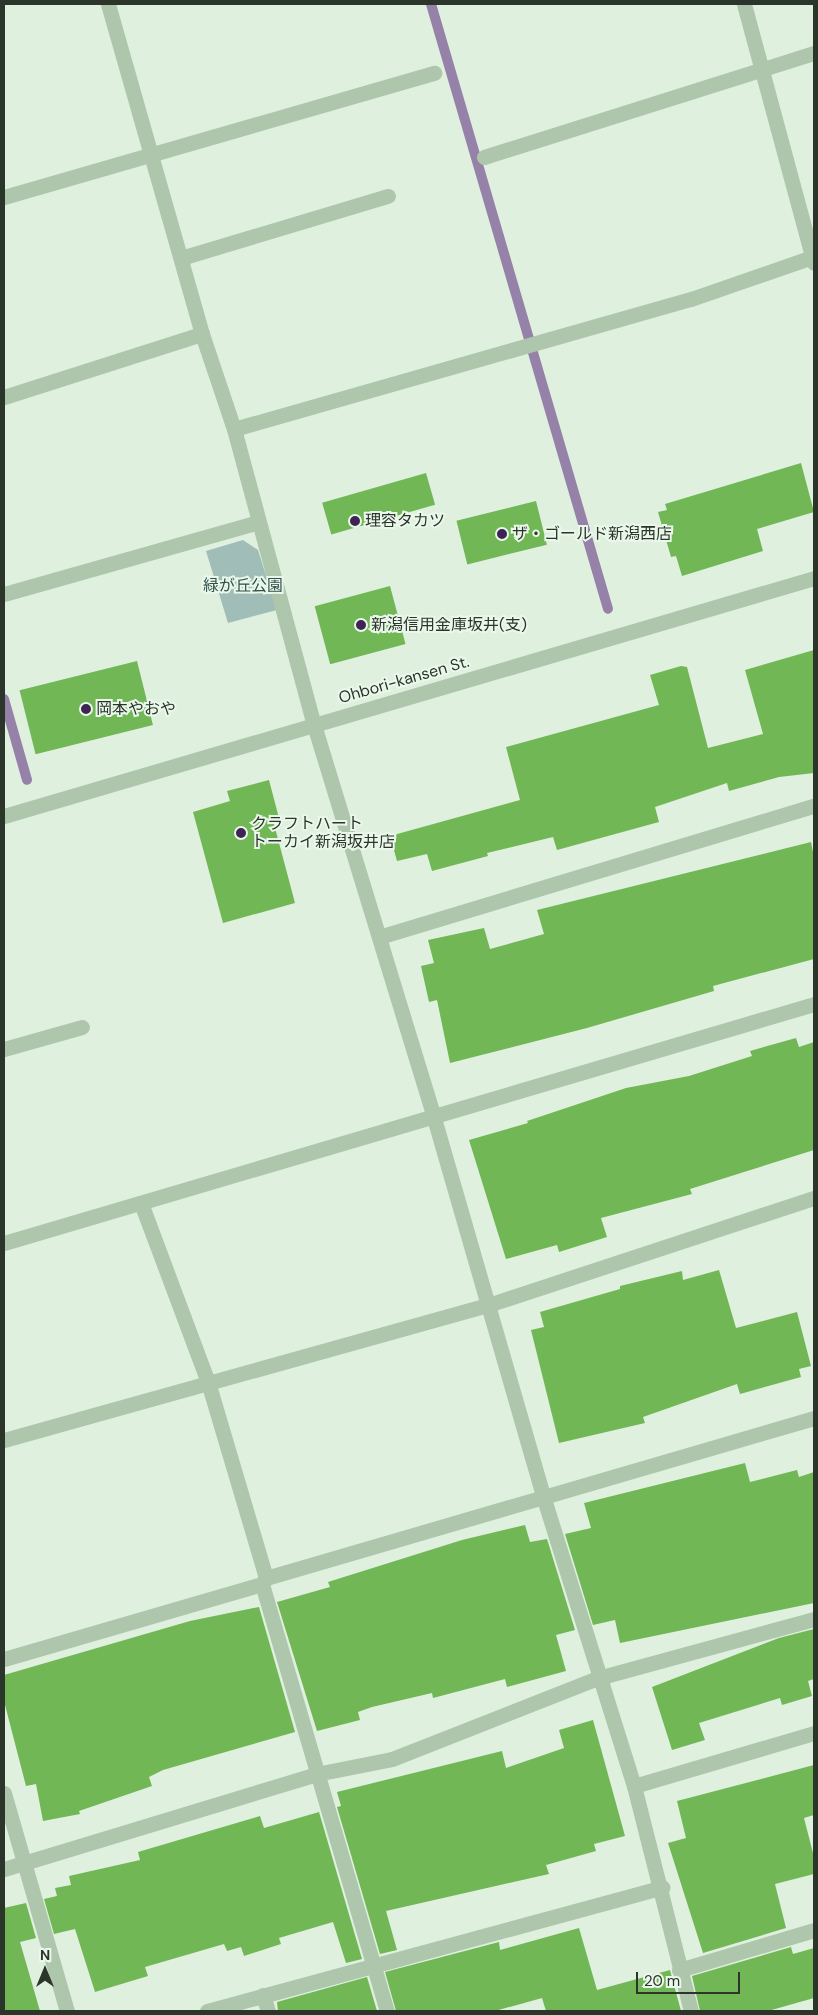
<!DOCTYPE html>
<meta charset="utf-8">
<style>
body{margin:0}
#map{position:relative;width:818px;height:2015px;overflow:hidden;background:#dff0df;font-family:"DM Sans","Noto Sans JP",sans-serif}
div>[style]{position:absolute}
.green>*{inset:0;background:#a0bdb7}
.stream>*{height:10px;margin:-5px;padding:0 5px;transform-origin:5px;border-radius:5px;background:#9681a9}
.building>*{inset:0;background:#71b755;transform-origin:0 0}
.minor>*{height:15px;margin:-7.5px;padding:0 7.5px;transform-origin:7.5px;border-radius:7.5px;background:#aec6ac}
.dots>*{width:14px;height:14px;translate:-50% -50%;box-sizing:border-box;border:2px solid #eaf8eb;border-radius:50%}
span{translate:-50% -50%;white-space:nowrap;text-align:center;line-height:1.15;-webkit-text-stroke:4px #eaf8eb;paint-order:stroke}
.poi-label{font-size:16px;color:#2c352a}
.left{translate:0 -50%;text-align:left}
.park-label{font-size:16px;color:#31504b}
.street-label{font-size:16px;color:#2c352a}
.frame{position:absolute;inset:0;border:5px solid #2c352a;pointer-events:none}
.north{position:absolute;left:20px;top:1945px;width:50px;height:50px;-webkit-text-stroke:4px #eaf8eb;paint-order:stroke;rotate:0deg;font-size:14px;font-weight:700;line-height:20px;text-align:center;color:#2c352a}
.north::after{content:'';display:block;margin:auto;width:18px;height:22px;background:#2c352a;clip-path:polygon(50% 0,100% 100%,50% 72%,0 100%)}
.scale{position:absolute;left:636px;top:1972px;width:104px;height:22px;box-sizing:border-box;border:2px solid #2c352a;border-top:0;padding-left:6px;font-size:15px;line-height:18px;white-space:nowrap;color:#2c352a;-webkit-text-stroke:4px #eaf8eb;paint-order:stroke}
</style>
<div id="map">
<div class="green">
<div style="clip-path:polygon(243px 540px,258px 550px,277px 610px,228px 623px,206px 551px)"></div>
</div>
<div class="stream">
<div style="left:431px;top:4px;width:630px;rotate:73.69deg"></div>
<div style="left:4px;top:699px;width:84px;rotate:74.1deg"></div>
</div>
<div class="building">
<div style="clip-path:polygon(801px 463px,814px 512px,757px 529px,763px 551px,682px 576px,676px 556px,671px 557px,658px 512px,667px 510px,665px 504px)"></div>
<div style="left:426px;top:473px;width:33px;height:108px;rotate:74deg"></div>
<div style="left:536px;top:501px;width:45px;height:82px;rotate:76deg"></div>
<div style="left:390px;top:586px;width:60px;height:78px;rotate:75deg"></div>
<div style="clip-path:polygon(814px 650px,814px 773px,779px 777px,729px 791px,727px 783px,655px 807px,659px 822px,557px 850px,553px 837px,487px 853px,488px 856px,432px 871px,427px 854px,397px 861px,390px 836px,520px 800px,506px 747px,659px 705px,650px 675px,681px 666px,687px 667px,708px 748px,763px 734px,745px 670px)"></div>
<div style="left:137px;top:661px;width:66px;height:121px;rotate:76deg"></div>
<div style="clip-path:polygon(269px 780px,280px 822px,274px 824px,295px 903px,223px 923px,193px 812px,230px 801px,227px 791px)"></div>
<div style="clip-path:polygon(811px 842px,814px 857px,814px 959px,713px 986px,714px 991px,587px 1028px,450px 1063px,437px 1000px,429px 1002px,421px 966px,434px 963px,428px 940px,484px 928px,490px 949px,544px 934px,537px 910px)"></div>
<div style="clip-path:polygon(796px 1038px,799px 1047px,814px 1042px,814px 1150px,690px 1189px,692px 1194px,601px 1218px,607px 1237px,559px 1252px,557px 1245px,506px 1259px,469px 1140px,528px 1123px,527px 1121px,626px 1088px,689px 1076px,752px 1056px,750px 1051px)"></div>
<div style="clip-path:polygon(719px 1270px,736px 1328px,797px 1312px,811px 1366px,799px 1369px,801px 1377px,740px 1394px,737px 1384px,643px 1417px,645px 1423px,559px 1443px,531px 1330px,544px 1327px,540px 1312px,620px 1289px,620px 1286px,682px 1271px,683px 1280px)"></div>
<div style="clip-path:polygon(745px 1463px,750px 1482px,797px 1470px,799px 1477px,814px 1472px,814px 1603px,620px 1643px,615px 1620px,593px 1625px,565px 1534px,591px 1528px,584px 1503px)"></div>
<div style="clip-path:polygon(525px 1525px,530px 1542px,547px 1539px,575px 1630px,556px 1635px,566px 1671px,507px 1687px,505px 1679px,433px 1698px,432px 1693px,372px 1707px,358px 1712px,360px 1720px,317px 1731px,277px 1602px,330px 1587px,328px 1582px,462px 1540px)"></div>
<div style="clip-path:polygon(259px 1607px,295px 1732px,163px 1770px,149px 1777px,152px 1786px,79px 1811px,80px 1814px,43px 1821px,36px 1784px,26px 1786px,4px 1701px,4px 1675px,190px 1621px)"></div>
<div style="clip-path:polygon(814px 1629px,814px 1679px,808px 1681px,812px 1696px,782px 1705px,780px 1698px,699px 1723px,705px 1740px,672px 1750px,652px 1687px,779px 1638px)"></div>
<div style="clip-path:polygon(593px 1720px,625px 1836px,594px 1844px,596px 1851px,546px 1865px,549px 1874px,386px 1911px,397px 1950px,380px 1954px,337px 1807px,341px 1806px,337px 1792px,502px 1751px,506px 1768px,564px 1748px,559px 1730px)"></div>
<div style="clip-path:polygon(814px 1765px,814px 1815px,804px 1818px,814px 1857px,814px 1874px,775px 1884px,786px 1928px,703px 1953px,668px 1843px,686px 1838px,677px 1801px)"></div>
<div style="clip-path:polygon(319px 1812px,362px 1959px,346px 1963px,333px 1922px,279px 1938px,281px 1944px,244px 1956px,241px 1947px,227px 1951px,224px 1944px,145px 1967px,148px 1976px,95px 1992px,75px 1929px,54px 1934px,44px 1899px,57px 1896px,55px 1888px,71px 1885px,69px 1876px,140px 1860px,138px 1852px,260px 1816px,264px 1828px)"></div>
<div style="clip-path:polygon(26px 1903px,36px 1938px,20px 1942px,40px 2011px,4px 2011px,4px 1908px)"></div>
<div style="clip-path:polygon(579px 1928px,597px 1990px,670px 1970px,681px 2011px,546px 2011px,542px 1998px,495px 2011px,396px 2011px,385px 1972px,499px 1942px,500px 1950px)"></div>
<div style="clip-path:polygon(791px 1947px,793px 1954px,814px 1948px,814px 1998px,768px 2011px,700px 2011px,692px 1976px)"></div>
<div style="clip-path:polygon(367px 1977px,377px 2011px,278px 2011px,277px 2002px)"></div>
</div>
<div class="minor">
<div style="left:108px;top:4px;width:343px;rotate:74.1deg"></div>
<div style="left:202px;top:334px;width:100px;rotate:71.4deg"></div>
<div style="left:234px;top:429px;width:307px;rotate:74.9deg"></div>
<div style="left:314px;top:725px;width:411px;rotate:73deg"></div>
<div style="left:434px;top:1118px;width:397px;rotate:73.9deg"></div>
<div style="left:544px;top:1499px;width:301px;rotate:72.6deg"></div>
<div style="left:634px;top:1786px;width:232px;rotate:75.8deg"></div>
<div style="left:744px;top:4px;width:268px;rotate:74.9deg"></div>
<div style="left:484px;top:157px;width:346px;rotate:-17.5deg"></div>
<div style="left:4px;top:197px;width:448px;rotate:-16.1deg"></div>
<div style="left:181px;top:258px;width:216px;rotate:-16.7deg"></div>
<div style="left:4px;top:397px;width:208px;rotate:-17.7deg"></div>
<div style="left:234px;top:429px;width:475px;rotate:-15.9deg"></div>
<div style="left:691px;top:299px;width:128px;rotate:-19.1deg"></div>
<div style="left:4px;top:594px;width:264px;rotate:-15.8deg"></div>
<div style="left:4px;top:816px;width:844px;rotate:-16.37deg"></div>
<div style="left:379px;top:937px;width:454px;rotate:-16.8deg"></div>
<div style="left:4px;top:1049px;width:81px;rotate:-15.8deg"></div>
<div style="left:141px;top:1203px;width:191px;rotate:69.5deg"></div>
<div style="left:208px;top:1382px;width:204px;rotate:73.5deg"></div>
<div style="left:4px;top:1243px;width:845px;rotate:-16.44deg"></div>
<div style="left:4px;top:1440px;width:502px;rotate:-15.59deg"></div>
<div style="left:488px;top:1305px;width:343px;rotate:-18.2deg"></div>
<div style="left:262px;top:1584px;width:445px;rotate:73.7deg"></div>
<div style="left:4px;top:1659px;width:269px;rotate:-16.2deg"></div>
<div style="left:262px;top:1584px;width:7px;rotate:-56deg"></div>
<div style="left:266px;top:1578px;width:571px;rotate:-16.28deg"></div>
<div style="left:634px;top:1786px;width:188px;rotate:-16.4deg"></div>
<div style="left:4px;top:1793px;width:227px;rotate:73.9deg"></div>
<div style="left:4px;top:1869px;width:326px;rotate:-16.9deg"></div>
<div style="left:316px;top:1774px;width:77px;rotate:-11.2deg"></div>
<div style="left:392px;top:1759px;width:221px;rotate:-21.5deg"></div>
<div style="left:598px;top:1678px;width:224px;rotate:-15.3deg"></div>
<div style="left:679px;top:1970px;width:141px;rotate:-16.5deg"></div>
<div style="left:263px;top:1995px;width:17px;rotate:73deg"></div>
<div style="left:207px;top:2011px;width:472px;rotate:-15.2deg"></div>
</div>
<div class="dots">
<div style="left:355px;top:521px;background:#3d2452"></div>
<div style="left:502px;top:534px;background:#3d2452"></div>
<div style="left:361px;top:625px;background:#3d2452"></div>
<div style="left:86px;top:709px;background:#3d2452"></div>
<div style="left:241px;top:833px;background:#3d2452"></div>
</div>
<div class="poi-label">
<span class="left" style="left:365px;top:521px">理容タカツ</span>
<span class="left" style="left:512px;top:534px">ザ・ゴールド新潟西店</span>
<span class="left" style="left:371px;top:625px">新潟信用金庫坂井(支)</span>
<span class="left" style="left:96px;top:709px">岡本やおや</span>
<span class="left" style="left:251px;top:833px">クラフトハート<br>トーカイ新潟坂井店</span>
</div>
<div class="park-label">
<span style="left:243px;top:586px">緑が丘公園</span>
</div>
<div class="street-label">
<span style="left:404px;top:680px;rotate:-16deg">Ohbori-kansen St.</span>
</div>
<div class="frame"></div>
<div class="north">N</div>
<div class="scale">20 m</div>
</div>
